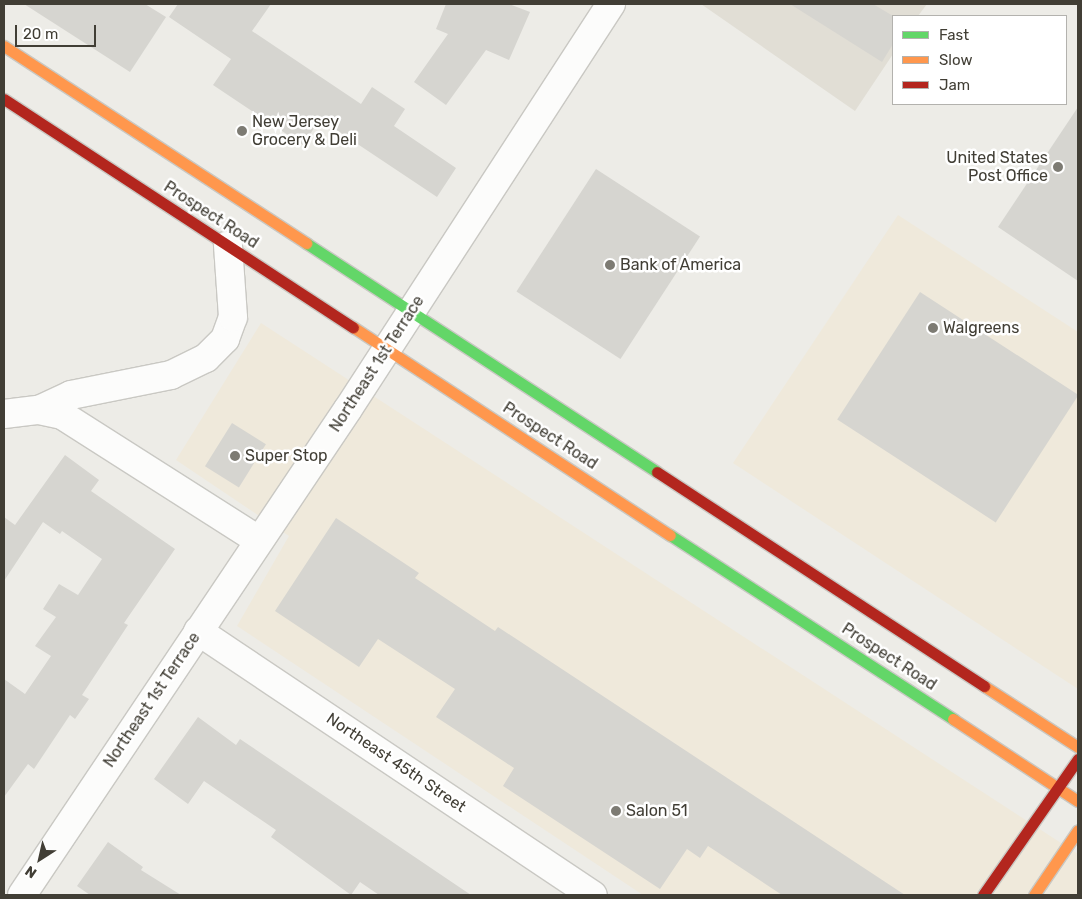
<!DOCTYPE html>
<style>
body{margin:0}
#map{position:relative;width:1082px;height:899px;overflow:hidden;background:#edece7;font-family:Rubik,sans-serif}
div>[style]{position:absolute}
.residential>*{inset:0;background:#e1ded5}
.commercial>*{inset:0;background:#efe9db}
.building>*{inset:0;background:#d6d5d0;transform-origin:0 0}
.roads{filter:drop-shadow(1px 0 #c9c8c3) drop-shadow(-1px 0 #c9c8c3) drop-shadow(0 1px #c9c8c3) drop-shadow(0 -1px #c9c8c3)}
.street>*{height:28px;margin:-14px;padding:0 14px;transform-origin:14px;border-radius:14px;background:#fcfcfb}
.fast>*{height:11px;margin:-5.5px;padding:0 5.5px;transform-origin:5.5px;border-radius:5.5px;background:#63d668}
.slow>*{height:11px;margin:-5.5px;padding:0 5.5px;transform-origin:5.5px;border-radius:5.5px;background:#ff974d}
.jam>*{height:11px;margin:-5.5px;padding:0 5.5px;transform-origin:5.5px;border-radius:5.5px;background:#b3261e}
.dots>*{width:14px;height:14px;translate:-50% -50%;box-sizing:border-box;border:2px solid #fff;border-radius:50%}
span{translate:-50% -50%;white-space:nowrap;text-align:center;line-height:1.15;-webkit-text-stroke:5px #fff;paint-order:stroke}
.poi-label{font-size:16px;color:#413e35}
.left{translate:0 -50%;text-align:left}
.right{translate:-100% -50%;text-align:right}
.street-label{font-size:16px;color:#413e35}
.frame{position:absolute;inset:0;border:5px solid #413e35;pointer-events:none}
.legend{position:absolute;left:892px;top:15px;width:175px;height:90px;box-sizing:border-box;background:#fff;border:1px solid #b3b2ae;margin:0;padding:6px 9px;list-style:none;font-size:15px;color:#413e35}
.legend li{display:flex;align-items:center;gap:10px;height:25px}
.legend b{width:25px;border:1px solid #b3b2ae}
.north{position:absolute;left:15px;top:834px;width:50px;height:50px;-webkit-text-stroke:4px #fff;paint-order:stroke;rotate:215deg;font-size:14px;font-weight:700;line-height:20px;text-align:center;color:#413e35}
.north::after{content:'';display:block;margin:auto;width:18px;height:22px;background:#413e35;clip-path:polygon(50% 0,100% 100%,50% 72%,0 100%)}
.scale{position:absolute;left:15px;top:25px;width:81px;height:22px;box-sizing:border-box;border:2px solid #413e35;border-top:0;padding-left:6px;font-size:15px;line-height:18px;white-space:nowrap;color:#413e35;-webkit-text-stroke:4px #fff;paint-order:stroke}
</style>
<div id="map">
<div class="residential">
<div style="clip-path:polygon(701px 4px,927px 4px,918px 16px,893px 16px,893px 54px,855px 111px)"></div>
</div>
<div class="commercial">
<div style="clip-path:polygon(898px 215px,1078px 332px,1078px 689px,733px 463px)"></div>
<div style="clip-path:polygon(261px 323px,1078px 854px,1078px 895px,643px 895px,237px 626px,289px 536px,176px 460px)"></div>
</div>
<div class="building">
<div style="clip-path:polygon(24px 4px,145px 4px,166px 17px,130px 72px)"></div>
<div style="clip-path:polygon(178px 4px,271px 4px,252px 31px,361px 104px,372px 87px,405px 109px,394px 126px,456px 168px,437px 197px,320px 119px,303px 145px,213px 85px,231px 59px,169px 17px)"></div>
<div style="clip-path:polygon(446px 4px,509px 4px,530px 12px,509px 60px,486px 50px,446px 105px,414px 82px,448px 34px,436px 29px)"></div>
<div style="clip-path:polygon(790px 4px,873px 4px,893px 16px,893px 44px,882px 62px)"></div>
<div style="clip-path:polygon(1078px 107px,1078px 281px,998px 227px)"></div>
<div style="left:596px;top:169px;width:124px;height:146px;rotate:33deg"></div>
<div style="left:920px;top:292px;width:189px;height:152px;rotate:33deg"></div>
<div style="left:232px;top:423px;width:40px;height:51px;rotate:32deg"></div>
<div style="clip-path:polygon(65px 455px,99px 480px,91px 491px,175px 549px,124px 623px,128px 625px,82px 695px,89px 699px,75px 719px,70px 715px,34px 769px,28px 764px,4px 797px,4px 679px,25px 694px,51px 656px,35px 646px,56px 617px,43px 609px,59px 584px,78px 595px,102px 559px,62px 531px,60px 534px,43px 522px,4px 581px,4px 517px,15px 525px)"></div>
<div style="clip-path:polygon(336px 518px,419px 573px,415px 578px,495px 631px,498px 627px,905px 895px,782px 895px,708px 846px,700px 858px,687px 849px,660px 889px,503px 786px,514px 768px,436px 717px,455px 689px,378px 639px,359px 667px,275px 611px)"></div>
<div style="clip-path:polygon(198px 717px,236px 745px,240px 739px,471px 895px,379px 895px,360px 882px,351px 895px,271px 837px,276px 830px,204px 781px,188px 804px,154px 779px)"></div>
<div style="clip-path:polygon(108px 842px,143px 867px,141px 870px,181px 895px,90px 895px,77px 886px)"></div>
</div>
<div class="roads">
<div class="street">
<div style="left:39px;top:410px;width:35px;rotate:-25deg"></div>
<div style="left:71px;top:395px;width:102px;rotate:-11.3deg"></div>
<div style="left:171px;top:375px;width:39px;rotate:-26deg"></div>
<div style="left:206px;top:358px;width:27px;rotate:-45deg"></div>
<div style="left:225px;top:339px;width:23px;rotate:-70deg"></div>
<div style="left:233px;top:317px;width:72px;rotate:-94deg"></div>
<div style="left:4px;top:414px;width:35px;rotate:-7deg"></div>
<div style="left:39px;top:410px;width:24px;rotate:12deg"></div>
<div style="left:62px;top:415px;width:232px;rotate:32.5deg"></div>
<div style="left:198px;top:631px;width:475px;rotate:33.8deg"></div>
<div style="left:22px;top:895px;width:585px;rotate:-56.15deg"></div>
<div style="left:348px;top:409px;width:483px;rotate:-57deg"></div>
</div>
<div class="fast">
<div style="left:306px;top:243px;width:419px;rotate:33.1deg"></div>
<div style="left:670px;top:535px;width:338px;rotate:33deg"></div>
</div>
<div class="slow">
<div style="left:4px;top:46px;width:361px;rotate:33.1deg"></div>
<div style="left:353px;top:327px;width:379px;rotate:33.3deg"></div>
<div style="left:984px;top:686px;width:112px;rotate:33deg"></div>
<div style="left:953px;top:719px;width:149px;rotate:33.3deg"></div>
<div style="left:1034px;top:895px;width:78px;rotate:-55.9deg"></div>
</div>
<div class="jam">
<div style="left:4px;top:99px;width:417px;rotate:33.2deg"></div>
<div style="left:657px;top:472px;width:391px;rotate:33.2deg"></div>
<div style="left:983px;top:895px;width:166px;rotate:-55.1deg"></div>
</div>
</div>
<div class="dots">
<div style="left:242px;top:131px;background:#7d7b73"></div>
<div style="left:1058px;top:167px;background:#7d7b73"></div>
<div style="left:610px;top:265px;background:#7d7b73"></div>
<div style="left:933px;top:328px;background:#7d7b73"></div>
<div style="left:235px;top:456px;background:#7d7b73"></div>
<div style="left:616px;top:811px;background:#7d7b73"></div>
</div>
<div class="poi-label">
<span class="left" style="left:252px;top:131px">New Jersey<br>Grocery &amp; Deli</span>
<span class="right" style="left:1048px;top:167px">United States<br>Post Office</span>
<span class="left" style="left:620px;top:265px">Bank of America</span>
<span class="left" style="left:943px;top:328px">Walgreens</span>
<span class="left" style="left:245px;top:456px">Super Stop</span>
<span class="left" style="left:626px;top:811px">Salon 51</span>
</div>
<div class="street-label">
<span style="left:211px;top:215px;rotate:33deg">Prospect Road</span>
<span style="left:377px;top:364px;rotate:-57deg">Northeast 1st Terrace</span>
<span style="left:550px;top:436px;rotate:33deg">Prospect Road</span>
<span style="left:889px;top:657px;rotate:33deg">Prospect Road</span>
<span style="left:152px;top:700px;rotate:-56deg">Northeast 1st Terrace</span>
<span style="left:396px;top:763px;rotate:34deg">Northeast 45th Street</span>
</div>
<div class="frame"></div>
<ul class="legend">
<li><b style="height:6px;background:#63d668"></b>Fast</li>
<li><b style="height:6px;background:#ff974d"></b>Slow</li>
<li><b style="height:6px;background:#b3261e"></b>Jam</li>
</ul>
<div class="north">N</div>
<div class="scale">20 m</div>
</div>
